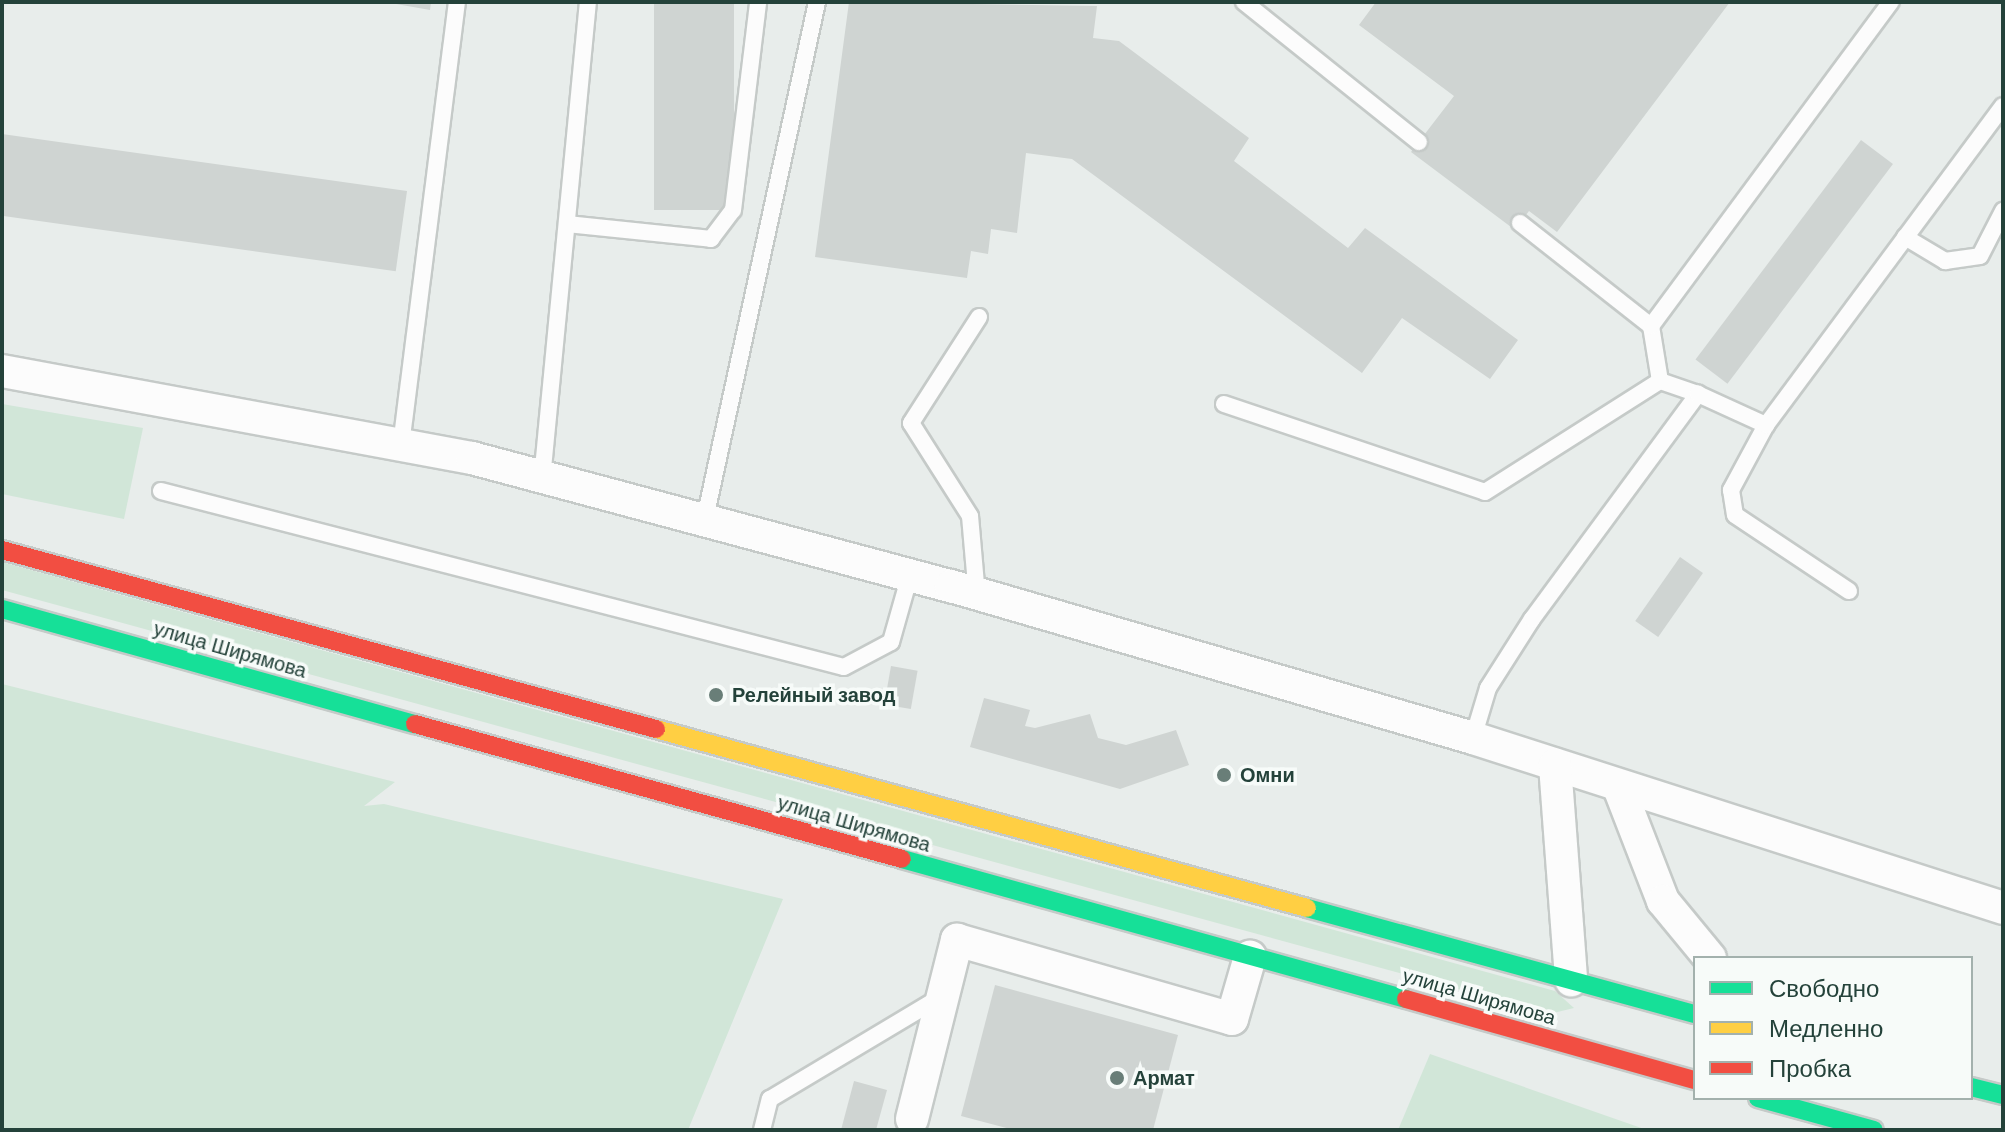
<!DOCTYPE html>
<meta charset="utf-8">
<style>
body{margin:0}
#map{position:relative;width:2005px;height:1132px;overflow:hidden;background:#e8edeb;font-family:"DM Sans",sans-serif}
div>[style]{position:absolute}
.green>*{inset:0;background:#d1e6d8}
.building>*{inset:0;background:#cfd4d2;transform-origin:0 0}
.roads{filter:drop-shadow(2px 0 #c5cac8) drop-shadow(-2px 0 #c5cac8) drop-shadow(0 2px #c5cac8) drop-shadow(0 -2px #c5cac8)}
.lane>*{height:16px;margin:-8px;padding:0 8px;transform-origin:8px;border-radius:8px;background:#fcfcfc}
.street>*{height:32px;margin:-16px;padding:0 16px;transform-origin:16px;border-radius:16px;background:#fcfcfc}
.fast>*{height:18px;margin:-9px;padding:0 9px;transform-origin:9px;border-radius:9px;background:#16e098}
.slow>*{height:18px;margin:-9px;padding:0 9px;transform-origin:9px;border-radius:9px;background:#ffcf43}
.jam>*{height:18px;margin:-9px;padding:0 9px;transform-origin:9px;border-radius:9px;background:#f24e42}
.dots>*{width:22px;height:22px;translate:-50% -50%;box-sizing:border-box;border:4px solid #f7fbf9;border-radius:50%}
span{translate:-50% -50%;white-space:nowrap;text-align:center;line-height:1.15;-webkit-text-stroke:7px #f7fbf9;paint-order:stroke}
.street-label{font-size:20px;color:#24423a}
.poi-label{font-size:20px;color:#24423a;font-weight:700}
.left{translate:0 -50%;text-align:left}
.frame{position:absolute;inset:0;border:4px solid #24423a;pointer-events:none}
.legend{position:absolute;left:1693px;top:956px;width:280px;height:144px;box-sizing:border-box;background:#f7fbf9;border:2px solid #a3b1ad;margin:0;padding:10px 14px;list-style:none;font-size:24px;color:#24423a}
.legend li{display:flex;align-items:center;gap:16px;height:40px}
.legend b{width:40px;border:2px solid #a3b1ad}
</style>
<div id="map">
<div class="green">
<div style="clip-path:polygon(2px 404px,143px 428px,124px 519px,2px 494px)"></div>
<div style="clip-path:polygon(2px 562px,1555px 991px,1574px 1008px,1549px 1014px,2px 590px)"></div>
<div style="clip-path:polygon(2px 684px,395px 782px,364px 806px,384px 804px,783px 899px,688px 1130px,2px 1130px)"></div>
<div style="clip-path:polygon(1430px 1054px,1647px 1130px,1398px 1130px)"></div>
</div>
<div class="building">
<div style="clip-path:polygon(385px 2px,431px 2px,430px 10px)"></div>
<div style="left:654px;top:2px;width:80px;height:208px"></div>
<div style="clip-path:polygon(849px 2px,1097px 6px,1093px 38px,1119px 41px,1249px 138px,1234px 161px,1348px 248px,1365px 228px,1518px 340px,1490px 379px,1402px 318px,1362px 373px,1072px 159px,1026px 153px,1017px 233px,991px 229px,988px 254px,971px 251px,967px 278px,815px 257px)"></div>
<div style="clip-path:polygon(1376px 2px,1730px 2px,1557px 232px,1529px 211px,1515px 230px,1411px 152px,1454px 96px,1359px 25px)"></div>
<div style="left:2px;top:134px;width:409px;height:81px;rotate:8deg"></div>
<div style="left:1861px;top:140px;width:40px;height:275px;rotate:37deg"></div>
<div style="left:1680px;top:557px;width:28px;height:78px;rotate:35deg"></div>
<div style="left:891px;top:666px;width:27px;height:39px;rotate:10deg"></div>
<div style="clip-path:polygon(984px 698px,1030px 710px,1025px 726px,1035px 728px,1090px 714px,1098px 738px,1126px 745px,1176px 730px,1189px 765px,1120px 789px,970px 747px)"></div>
<div style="clip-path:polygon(995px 985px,1178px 1035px,1153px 1130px,1014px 1130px,961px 1116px)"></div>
<div style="clip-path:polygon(854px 1081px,887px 1090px,876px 1130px,841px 1130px)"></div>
</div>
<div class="roads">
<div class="lane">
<div style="left:1244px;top:2px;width:224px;rotate:38.7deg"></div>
<div style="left:1520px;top:223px;width:167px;rotate:38.2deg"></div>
<div style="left:567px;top:224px;width:145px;rotate:5.9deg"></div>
<div style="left:711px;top:239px;width:36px;rotate:-53deg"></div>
<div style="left:733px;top:210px;width:209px;rotate:-83.1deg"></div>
<div style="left:1905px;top:237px;width:47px;rotate:31deg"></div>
<div style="left:1945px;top:261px;width:35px;rotate:-8deg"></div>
<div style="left:1980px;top:256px;width:51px;rotate:-62.9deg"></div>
<div style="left:1698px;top:394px;width:40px;rotate:-161.1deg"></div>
<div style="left:1660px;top:381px;width:56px;rotate:-99.3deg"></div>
<div style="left:1651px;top:326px;width:403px;rotate:-53.5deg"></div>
<div style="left:1224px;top:404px;width:275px;rotate:18.6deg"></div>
<div style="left:1485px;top:492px;width:207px;rotate:-32.4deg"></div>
<div style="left:1766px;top:425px;width:74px;rotate:118.3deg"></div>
<div style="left:1731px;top:490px;width:25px;rotate:81deg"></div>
<div style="left:1735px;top:515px;width:137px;rotate:33.7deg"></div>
<div style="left:401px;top:445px;width:447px;rotate:-82.8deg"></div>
<div style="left:542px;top:479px;width:479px;rotate:-84.5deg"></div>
<div style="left:161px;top:491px;width:705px;rotate:14.45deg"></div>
<div style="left:844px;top:667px;width:53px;rotate:-28deg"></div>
<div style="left:891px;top:642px;width:70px;rotate:-74.2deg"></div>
<div style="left:704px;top:523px;width:533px;rotate:-77.76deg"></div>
<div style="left:977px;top:596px;width:80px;rotate:-95deg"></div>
<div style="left:970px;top:516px;width:110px;rotate:-122.4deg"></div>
<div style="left:911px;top:423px;width:126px;rotate:-57.3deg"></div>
<div style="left:1473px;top:738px;width:52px;rotate:-73.3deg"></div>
<div style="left:1488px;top:688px;width:82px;rotate:-57.5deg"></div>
<div style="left:1532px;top:619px;width:280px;rotate:-53.6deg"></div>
<div style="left:1698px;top:394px;width:75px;rotate:24.5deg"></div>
<div style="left:1766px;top:425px;width:397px;rotate:-53.4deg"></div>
<div style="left:762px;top:1130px;width:32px;rotate:-76deg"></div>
<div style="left:770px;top:1099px;width:200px;rotate:-30.9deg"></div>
</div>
<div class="street">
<div style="left:2px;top:371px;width:478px;rotate:10.5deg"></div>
<div style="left:472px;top:458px;width:496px;rotate:15deg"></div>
<div style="left:951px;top:586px;width:544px;rotate:16.23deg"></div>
<div style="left:1473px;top:738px;width:557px;rotate:17.78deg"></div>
<div style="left:1555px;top:765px;width:216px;rotate:85.7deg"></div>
<div style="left:1620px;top:790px;width:119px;rotate:68.8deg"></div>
<div style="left:1663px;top:901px;width:74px;rotate:50.5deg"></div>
<div style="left:912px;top:1119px;width:185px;rotate:-75.9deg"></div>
<div style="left:957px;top:940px;width:286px;rotate:16deg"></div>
<div style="left:1232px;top:1019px;width:65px;rotate:-73.8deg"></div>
</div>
<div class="fast">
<div style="left:2px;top:609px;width:429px;rotate:15.6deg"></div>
<div style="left:902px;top:859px;width:523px;rotate:15.52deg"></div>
<div style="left:1307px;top:908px;width:402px;rotate:15.3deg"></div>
<div style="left:1971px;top:1087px;width:33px;rotate:14deg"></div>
<div style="left:1758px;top:1098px;width:120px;rotate:15.4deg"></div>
</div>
<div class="slow">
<div style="left:656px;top:729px;width:675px;rotate:15.37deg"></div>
</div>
<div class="jam">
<div style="left:2px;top:550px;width:678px;rotate:15.31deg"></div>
<div style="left:415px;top:724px;width:505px;rotate:15.49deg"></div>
<div style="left:1406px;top:999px;width:300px;rotate:15.7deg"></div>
</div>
</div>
<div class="dots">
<div style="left:716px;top:695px;background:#697e78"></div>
<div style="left:1224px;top:775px;background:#697e78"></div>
<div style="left:1117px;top:1078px;background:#697e78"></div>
</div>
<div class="street-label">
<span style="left:230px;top:650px;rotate:16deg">улица Ширямова</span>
<span style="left:854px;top:824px;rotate:16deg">улица Ширямова</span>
<span style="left:1479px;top:997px;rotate:16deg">улица Ширямова</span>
</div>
<div class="poi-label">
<span class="left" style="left:732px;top:695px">Релейный завод</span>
<span class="left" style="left:1240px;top:775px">Омни</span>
<span class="left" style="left:1133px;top:1078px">Армат</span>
</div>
<div class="frame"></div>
<ul class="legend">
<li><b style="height:10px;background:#16e098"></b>Свободно</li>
<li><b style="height:10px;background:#ffcf43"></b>Медленно</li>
<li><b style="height:10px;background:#f24e42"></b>Пробка</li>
</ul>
</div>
